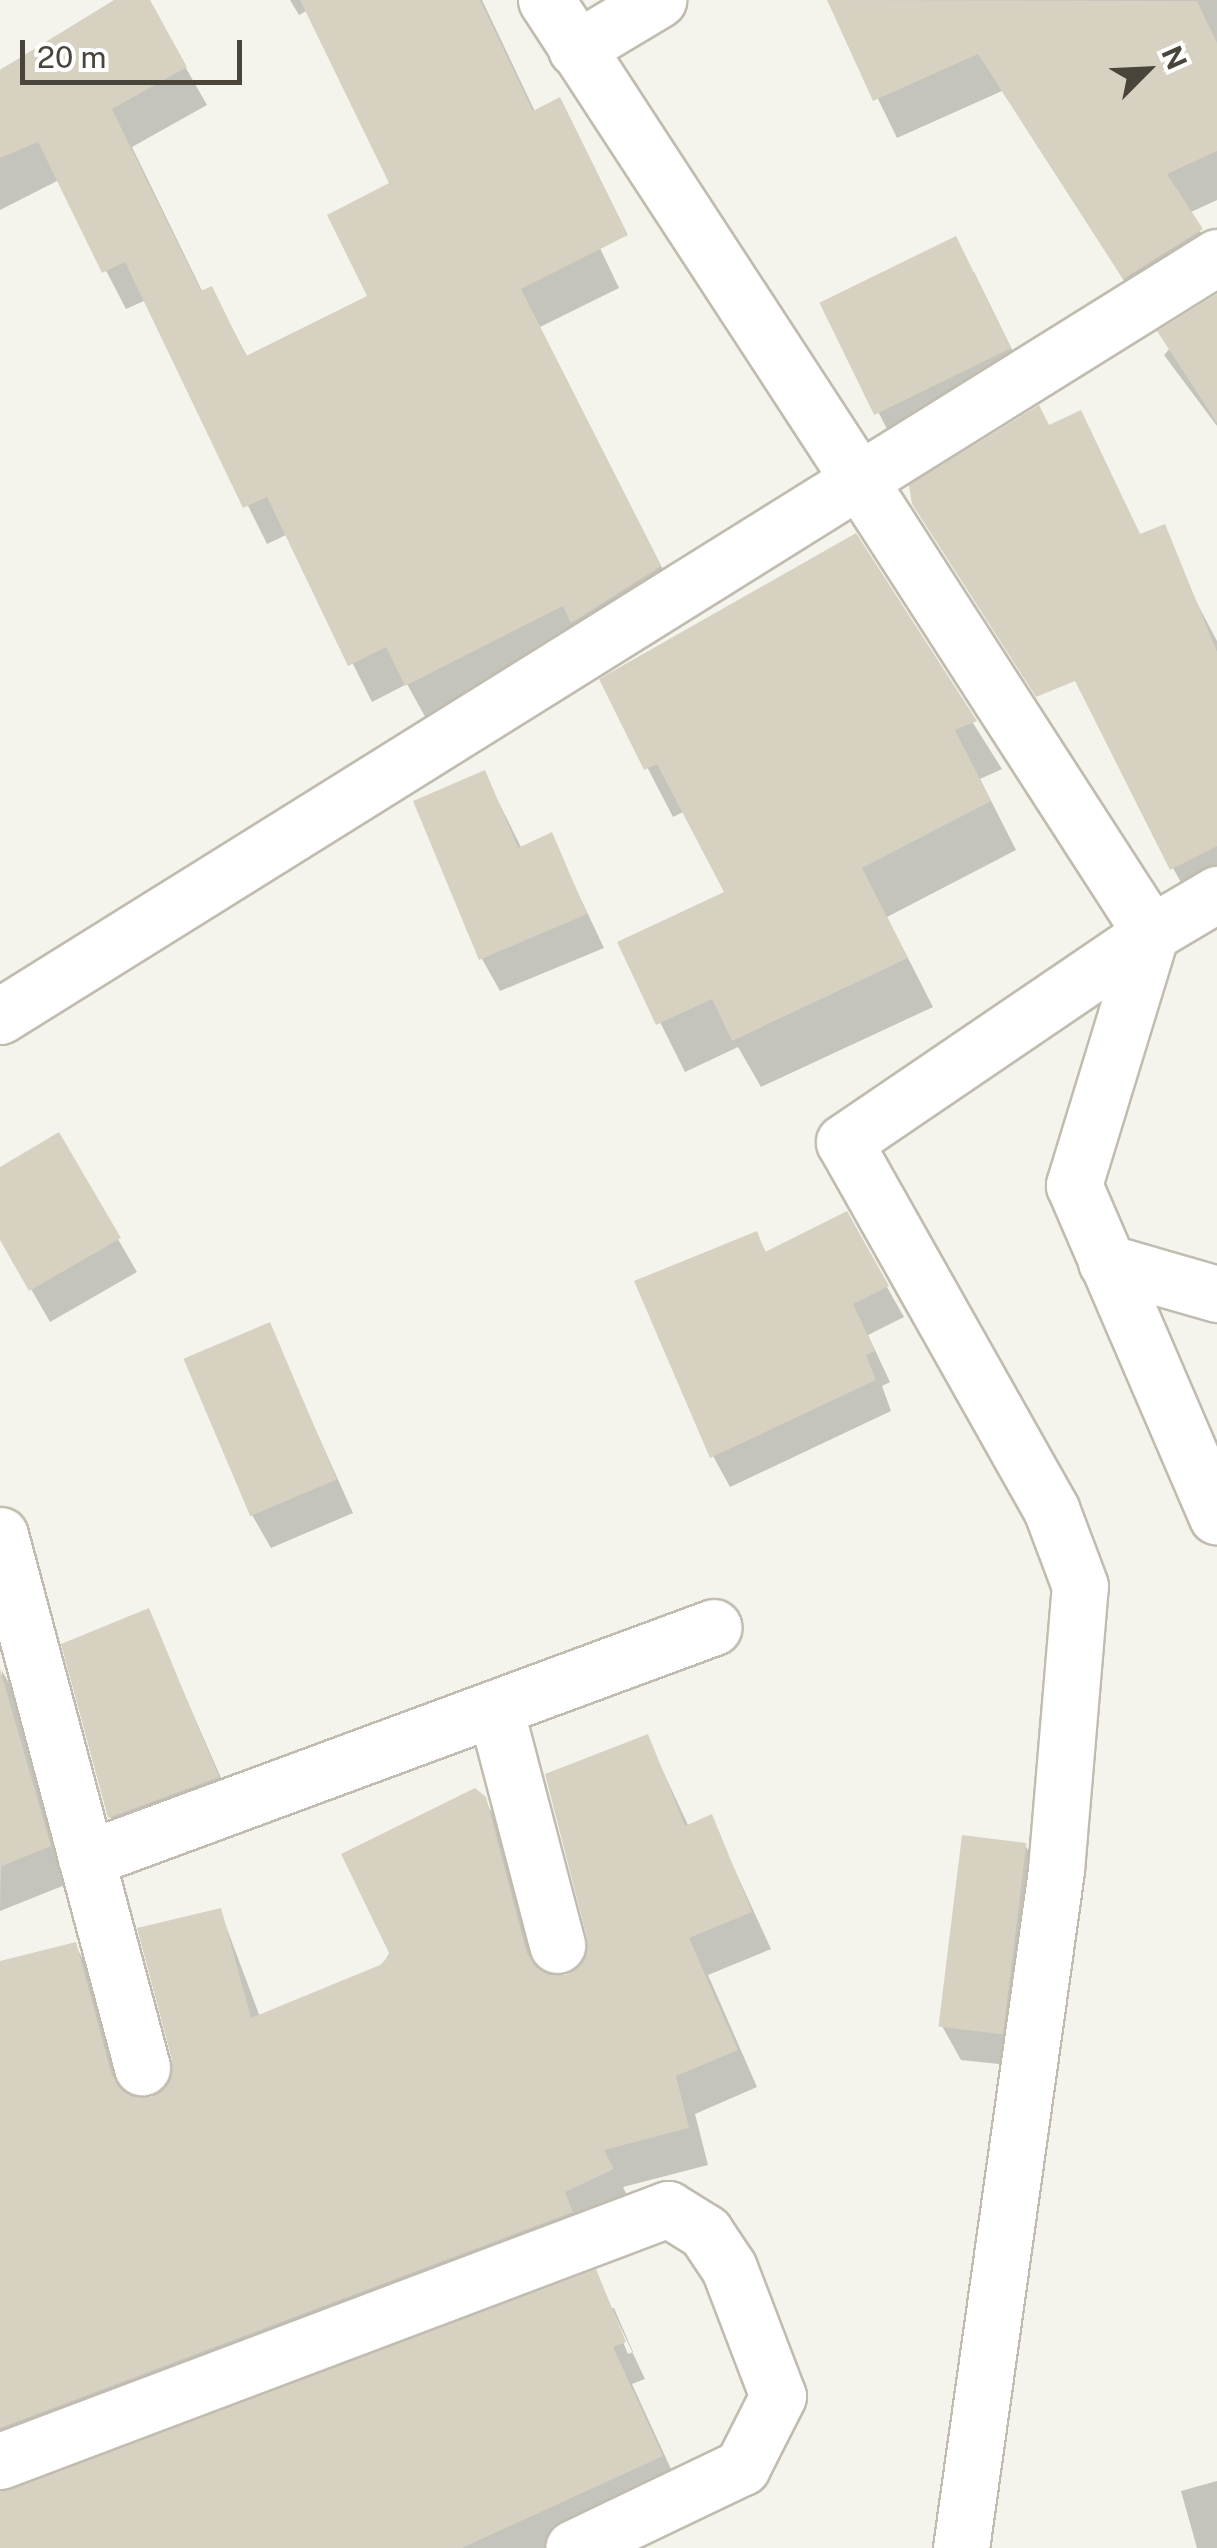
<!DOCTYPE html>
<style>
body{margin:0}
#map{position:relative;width:1217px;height:2548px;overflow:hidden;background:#f5f4ec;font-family:"Public Sans",sans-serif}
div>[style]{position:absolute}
.shadow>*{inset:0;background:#0003}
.building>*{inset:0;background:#d7d1c2;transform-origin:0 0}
.roads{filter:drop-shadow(2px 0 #c1bcaf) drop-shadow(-2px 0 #c1bcaf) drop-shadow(0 2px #c1bcaf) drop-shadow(0 -2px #c1bcaf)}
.minor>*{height:55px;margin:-27.5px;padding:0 27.5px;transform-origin:27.5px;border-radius:27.5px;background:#fff}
span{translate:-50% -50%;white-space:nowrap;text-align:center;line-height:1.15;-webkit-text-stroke:9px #fff;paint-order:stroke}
.north{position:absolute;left:1097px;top:20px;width:100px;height:100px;-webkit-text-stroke:8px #fff;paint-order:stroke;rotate:66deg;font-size:28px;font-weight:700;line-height:40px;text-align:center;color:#4a453a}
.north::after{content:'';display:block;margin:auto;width:35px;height:45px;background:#4a453a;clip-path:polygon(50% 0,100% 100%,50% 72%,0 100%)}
.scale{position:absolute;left:20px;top:40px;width:222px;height:45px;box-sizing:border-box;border:5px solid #4a453a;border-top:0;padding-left:12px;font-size:30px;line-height:35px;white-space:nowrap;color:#4a453a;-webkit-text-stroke:8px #fff;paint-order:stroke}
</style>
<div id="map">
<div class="shadow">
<div style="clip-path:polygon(120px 0,147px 0,207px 105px,132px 147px,203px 293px,211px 289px,248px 358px,371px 297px,393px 184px,308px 10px,299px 15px,290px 0,482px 0,619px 288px,540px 327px,681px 605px,428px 722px,407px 684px,372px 702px,288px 534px,267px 544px,146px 300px,126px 309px,59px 180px,0 210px,0 70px)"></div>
<div style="clip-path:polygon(830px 0,1217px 0,1217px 200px,1189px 213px,1217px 259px,1147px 316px,1002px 91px,897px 138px)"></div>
<div style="clip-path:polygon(974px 272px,1028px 382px,903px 460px,823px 305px)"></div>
<div style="clip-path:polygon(1217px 297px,1217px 426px,1164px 355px)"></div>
<div style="clip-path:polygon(1080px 414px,1160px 574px,1188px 586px,1217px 641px,1217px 897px,1195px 908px,1173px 868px,1050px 428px)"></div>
<div style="clip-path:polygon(855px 536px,1002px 769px,980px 779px,1016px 850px,887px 917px,933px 1007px,761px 1087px,738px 1047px,685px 1072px,621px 944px,727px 893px,685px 811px,673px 817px,602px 680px)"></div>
<div style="clip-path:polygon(484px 773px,522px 849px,551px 836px,604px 948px,500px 991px,482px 959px)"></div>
<div style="clip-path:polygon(58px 1136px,137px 1272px,50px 1322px,0 1235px,0 1170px)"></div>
<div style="clip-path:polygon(846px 1215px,904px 1317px,868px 1335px,890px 1382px,882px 1386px,891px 1411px,730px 1487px,713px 1456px,756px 1234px,767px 1254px)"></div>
<div style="clip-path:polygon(269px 1326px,353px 1513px,271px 1548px,252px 1515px)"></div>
<div style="clip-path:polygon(148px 1611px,235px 1810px,129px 1849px,110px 1817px)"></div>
<div style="clip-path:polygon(2px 1671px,23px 1707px,70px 1883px,0 1911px)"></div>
<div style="clip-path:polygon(647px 1737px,689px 1827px,711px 1818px,771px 1949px,708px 1975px,757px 2087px,695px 2114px,708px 2165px,623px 2187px,633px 2207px,0 2481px,0 1963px,75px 1945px,96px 1982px,126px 2094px,152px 2099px,167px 2090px,220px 1910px,260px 2017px,381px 1967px,484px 1799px,506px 1837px,541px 1972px,567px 1977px,582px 1968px)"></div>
<div style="clip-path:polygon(1025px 1845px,1044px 1878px,1019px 2066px,961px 2060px,942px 2026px)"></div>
<div style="clip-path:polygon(evenodd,595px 2273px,645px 2379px,632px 2384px,682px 2493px,562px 2548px,0 2548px,0 2491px,595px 2273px,609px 2308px,614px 2308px,633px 2352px,628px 2354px,609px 2308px)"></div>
<div style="clip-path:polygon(1217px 2481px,1217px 2548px,1197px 2548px,1181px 2491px)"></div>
</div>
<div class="building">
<div style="clip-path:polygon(114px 0,150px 0,187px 67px,112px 109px,201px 291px,212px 286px,246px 356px,367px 296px,327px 215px,389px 183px,300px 0,480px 0,533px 111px,560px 97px,628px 235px,521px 289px,661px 566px,571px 623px,563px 606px,405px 686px,386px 647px,348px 666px,267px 497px,243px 508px,125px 262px,102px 273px,38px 142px,0 158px,0 70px)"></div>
<div style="clip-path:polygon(827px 0,1197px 1px,1217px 43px,1217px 151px,1167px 174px,1203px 229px,1123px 279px,978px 54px,873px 101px)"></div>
<div style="left:956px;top:236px;width:125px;height:152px;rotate:64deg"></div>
<div style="clip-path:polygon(1217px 294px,1217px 423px,1157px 331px)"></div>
<div style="clip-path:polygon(1039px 405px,1049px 425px,1081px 410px,1140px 534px,1165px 524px,1217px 652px,1217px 846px,1170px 870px,1075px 681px,1036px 697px,912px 504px,909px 485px)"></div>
<div style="clip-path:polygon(856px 533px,977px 721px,955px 730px,991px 801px,862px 868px,908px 958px,732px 1041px,712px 999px,656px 1025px,617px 942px,724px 892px,657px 764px,644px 770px,599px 679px)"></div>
<div style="clip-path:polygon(485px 770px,518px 848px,552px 832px,587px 914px,479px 960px,413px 801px)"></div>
<div style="clip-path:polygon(59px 1132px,121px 1238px,29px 1291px,0 1240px,0 1167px)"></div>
<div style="clip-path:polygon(847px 1211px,889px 1286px,853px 1304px,875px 1351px,866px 1355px,876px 1380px,710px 1458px,634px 1281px,757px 1231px,765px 1252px)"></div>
<div style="left:270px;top:1322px;width:171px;height:94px;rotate:67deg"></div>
<div style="clip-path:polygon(149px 1608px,219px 1777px,108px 1818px,61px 1644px)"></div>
<div style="clip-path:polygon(0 1669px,51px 1846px,0 1867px)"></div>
<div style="clip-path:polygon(648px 1734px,685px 1826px,712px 1814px,752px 1912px,689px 1938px,738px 2050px,676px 2076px,689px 2128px,604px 2150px,614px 2169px,565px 2192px,573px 2212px,0 2428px,0 1961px,76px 1942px,112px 2076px,133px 2097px,151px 2097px,165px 2088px,172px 2060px,137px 1928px,221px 1908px,251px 2018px,380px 1965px,390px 1955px,341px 1854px,475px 1788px,486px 1797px,527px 1954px,548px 1975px,566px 1975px,580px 1966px,587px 1938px,545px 1774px)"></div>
<div style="left:962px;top:1835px;width:65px;height:193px;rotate:7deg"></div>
<div style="clip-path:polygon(596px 2269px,626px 2342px,613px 2347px,663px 2456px,462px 2548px,0 2548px,0 2491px)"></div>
</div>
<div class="roads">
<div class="minor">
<div style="left:546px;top:0;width:573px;rotate:56.89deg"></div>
<div style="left:859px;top:480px;width:422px;rotate:-31.9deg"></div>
<div style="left:576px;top:49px;width:96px;rotate:-30.9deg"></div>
<div style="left:1151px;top:933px;width:264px;rotate:107deg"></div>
<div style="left:1074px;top:1185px;width:361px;rotate:66.7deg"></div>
<div style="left:0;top:1016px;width:1013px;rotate:-31.96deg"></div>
<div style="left:859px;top:480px;width:539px;rotate:57.19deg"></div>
<div style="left:1151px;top:933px;width:77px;rotate:-30.6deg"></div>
<div style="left:1106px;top:1262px;width:116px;rotate:16.1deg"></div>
<div style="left:0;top:1535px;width:551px;rotate:75.06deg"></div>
<div style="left:495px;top:1708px;width:245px;rotate:75.3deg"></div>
<div style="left:86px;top:1859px;width:669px;rotate:-20.28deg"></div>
<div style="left:0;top:2461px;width:714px;rotate:-20.67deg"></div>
<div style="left:668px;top:2209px;width:44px;rotate:31.9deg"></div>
<div style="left:705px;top:2232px;width:43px;rotate:56.3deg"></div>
<div style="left:729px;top:2268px;width:137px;rotate:69.1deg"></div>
<div style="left:778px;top:2396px;width:80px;rotate:116.9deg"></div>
<div style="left:742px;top:2467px;width:187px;rotate:154.4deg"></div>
<div style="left:961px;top:2548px;width:685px;rotate:-82.02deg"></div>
<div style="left:1056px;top:1870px;width:285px;rotate:-85.2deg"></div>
<div style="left:1080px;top:1586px;width:82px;rotate:-110.6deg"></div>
<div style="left:1051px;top:1509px;width:421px;rotate:-119.4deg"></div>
<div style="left:844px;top:1142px;width:371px;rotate:-34.2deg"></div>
</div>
</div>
<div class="north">N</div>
<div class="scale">20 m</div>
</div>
